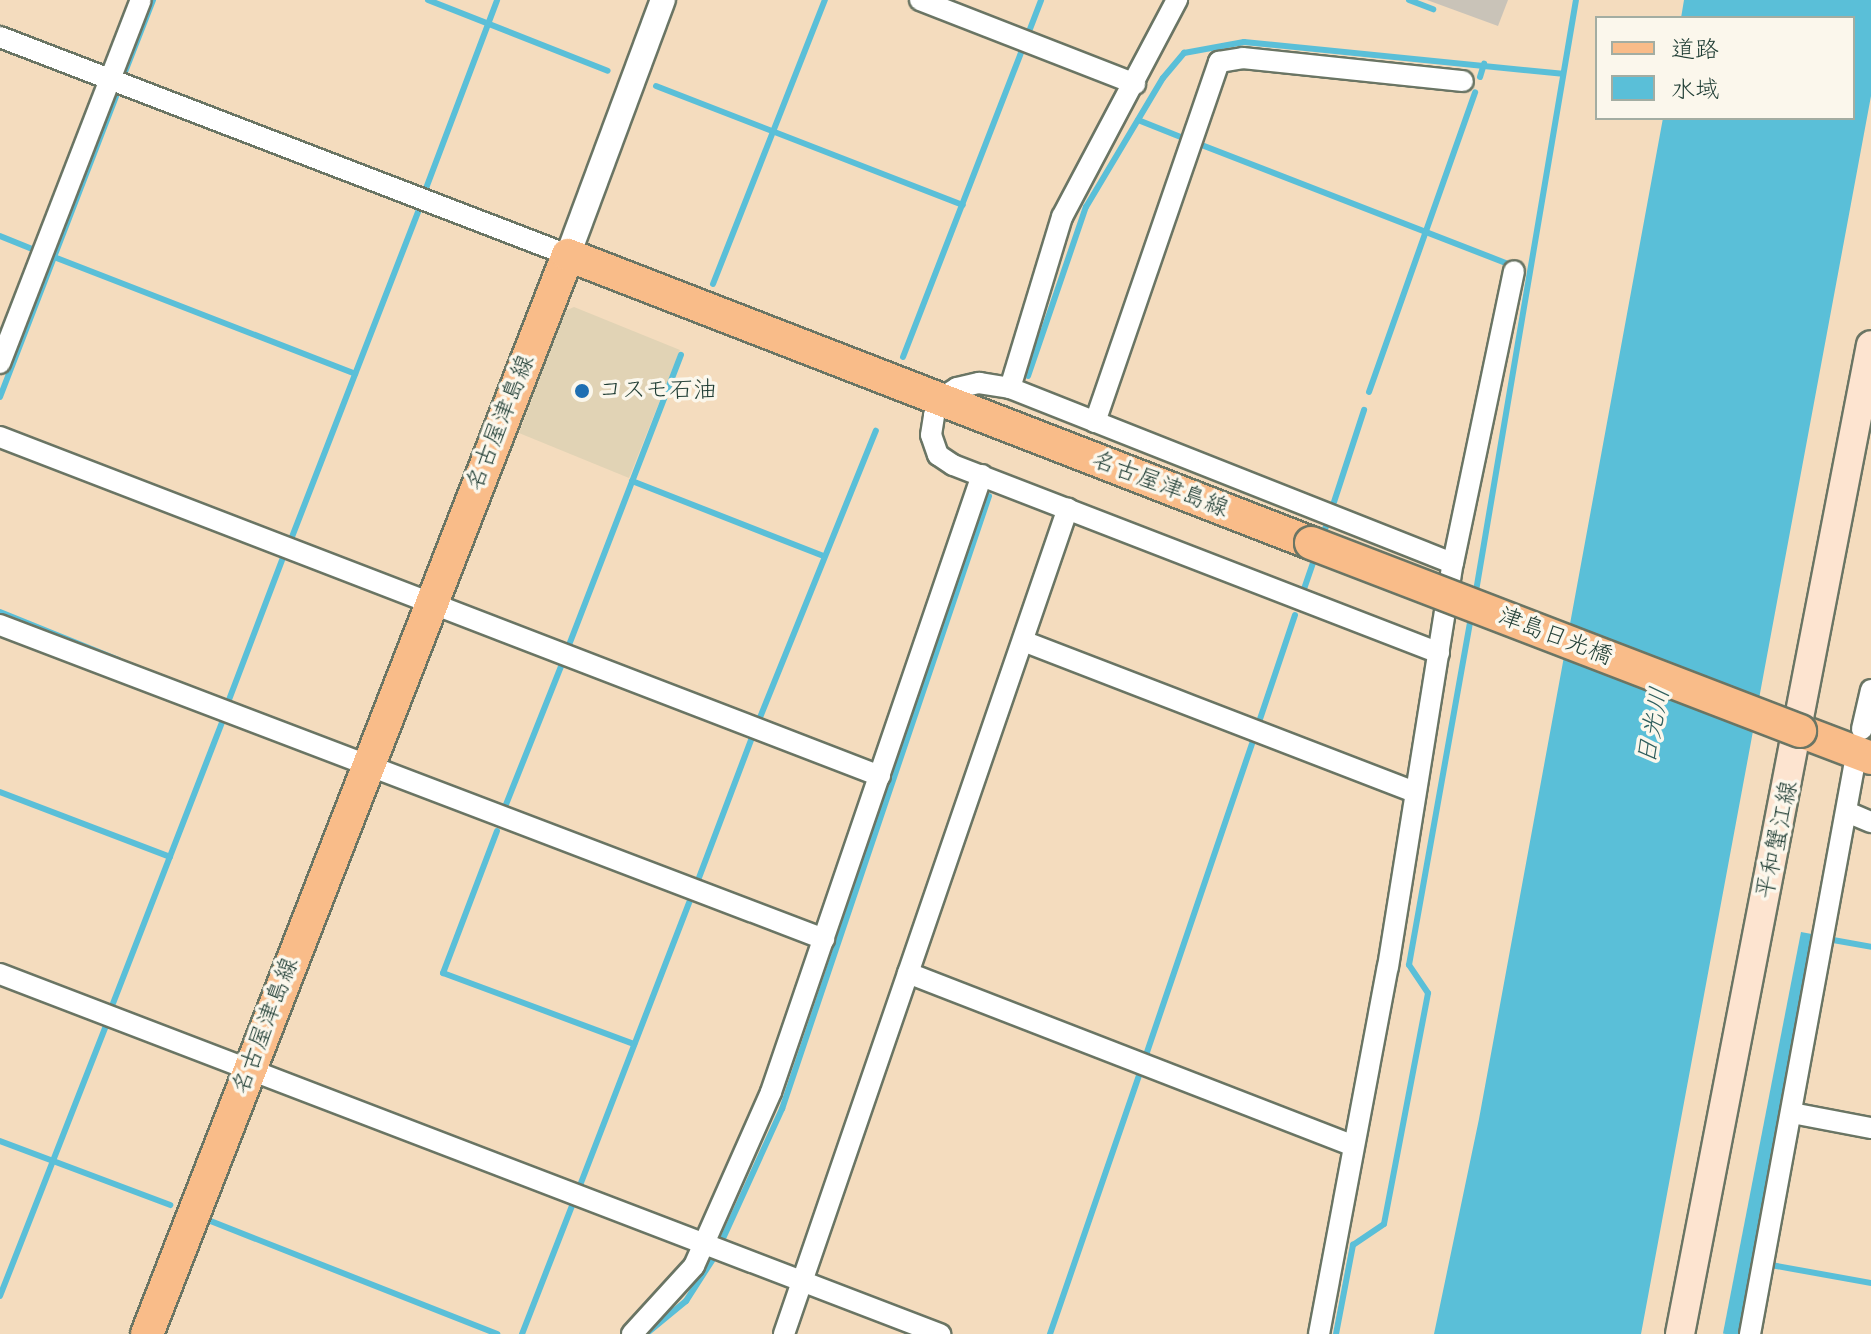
<!DOCTYPE html>
<meta charset="utf-8">
<style>
body{margin:0}
#map{position:relative;width:1871px;height:1334px;overflow:hidden;background:#f4dcbe;font-family:"Architects Daughter","Klee One",sans-serif}
div>[style]{position:absolute}
.built>*{inset:0;background:#e1d3b5}
.industrial>*{inset:0;background:#c9c3b8}
.water>*{inset:0;background:#5abfd8;transform-origin:0 0}
.stream>*{height:6px;margin:-3px;padding:0 3px;transform-origin:3px;border-radius:3px;background:#5abfd8}
.roads{filter:drop-shadow(2px 0 #6a7564) drop-shadow(-2px 0 #6a7564) drop-shadow(0 2px #6a7564) drop-shadow(0 -2px #6a7564)}
.minor>*{height:20px;margin:-10px;padding:0 10px;transform-origin:10px;border-radius:10px;background:#fff}
.tertiary>*{height:24px;margin:-12px;padding:0 12px;transform-origin:12px;border-radius:12px;background:#fff}
.secondary>*{height:28px;margin:-14px;padding:0 14px;transform-origin:14px;border-radius:14px;background:#fde4d0}
.primary>*{height:32px;margin:-16px;padding:0 16px;transform-origin:16px;border-radius:16px;background:#f9bc89}
.bridges{filter:drop-shadow(2px 0 #6a7564) drop-shadow(-2px 0 #6a7564) drop-shadow(0 2px #6a7564) drop-shadow(0 -2px #6a7564)}
.primary-bridge>*{height:32px;margin:-16px;padding:0 16px;transform-origin:16px;border-radius:16px;background:#f9bc89}
.dots>*{width:22px;height:22px;translate:-50% -50%;box-sizing:border-box;border:4px solid #fbf7ec;border-radius:50%}
span{translate:-50% -50%;white-space:nowrap;text-align:center;line-height:1.15;-webkit-text-stroke:7px #fbf7ec;paint-order:stroke}
.poi-label{font-size:24px;color:#1f3d34}
.left{translate:0 -50%;text-align:left}
.street-label{font-size:24px;color:#1f3d34}
.water-label{font-size:26px;color:#2e5e5d;font-style:italic}
.legend{position:absolute;left:1595px;top:16px;width:260px;height:104px;box-sizing:border-box;background:#fbf7ec;border:2px solid #a3ada2;margin:0;padding:10px 14px;list-style:none;font-size:24px;color:#1f3d34}
.legend li{display:flex;align-items:center;gap:16px;height:40px}
.legend b{width:40px;border:2px solid #a3ada2}
</style>
<div id="map">
<div class="built">
<div style="clip-path:polygon(574px 307px,680px 350px,629px 478px,519px 433px,565px 311px)"></div>
</div>
<div class="industrial">
<div style="clip-path:polygon(1427px 0,1508px 0,1498px 26px)"></div>
</div>
<div class="water">
<div style="clip-path:polygon(1684px 0,1871px 0,1871px 96px,1641px 1334px,1434px 1334px,1479px 1119px,1663px 118px,1853px 118px,1853px 18px,1681px 18px)"></div>
<div style="left:1801px;top:932px;width:15px;height:409px;rotate:11deg"></div>
</div>
<div class="stream">
<div style="left:428px;top:0;width:193px;rotate:21.5deg"></div>
<div style="left:1409px;top:0;width:26px;rotate:21deg"></div>
<div style="left:1030px;top:29px;width:31px;rotate:-69deg"></div>
<div style="left:125px;top:72px;width:77px;rotate:-68.7deg"></div>
<div style="left:1480px;top:77px;width:14px;rotate:-73deg"></div>
<div style="left:656px;top:86px;width:329px;rotate:21.2deg"></div>
<div style="left:1138px;top:120px;width:48px;rotate:21.8deg"></div>
<div style="left:1199px;top:144px;width:331px;rotate:21.2deg"></div>
<div style="left:425px;top:191px;width:204px;rotate:-69.3deg"></div>
<div style="left:0;top:236px;width:38px;rotate:22deg"></div>
<div style="left:54px;top:257px;width:323px;rotate:21.2deg"></div>
<div style="left:713px;top:284px;width:305px;rotate:-68.5deg"></div>
<div style="left:903px;top:357px;width:327px;rotate:-68.8deg"></div>
<div style="left:1028px;top:376px;width:179px;rotate:-71.1deg"></div>
<div style="left:1086px;top:207px;width:150px;rotate:-59.2deg"></div>
<div style="left:1163px;top:78px;width:33px;rotate:-50deg"></div>
<div style="left:1184px;top:53px;width:61px;rotate:-10.4deg"></div>
<div style="left:1244px;top:42px;width:320px;rotate:5.7deg"></div>
<div style="left:1369px;top:392px;width:318px;rotate:-70.5deg"></div>
<div style="left:0;top:397px;width:323px;rotate:-68.9deg"></div>
<div style="left:632px;top:481px;width:205px;rotate:21.4deg"></div>
<div style="left:1334px;top:502px;width:97px;rotate:-71.9deg"></div>
<div style="left:1322px;top:536px;width:13px;rotate:-67deg"></div>
<div style="left:290px;top:542px;width:359px;rotate:-68.8deg"></div>
<div style="left:1304px;top:589px;width:37px;rotate:-71deg"></div>
<div style="left:1475px;top:597px;width:605px;rotate:-80.4deg"></div>
<div style="left:0;top:612px;width:128px;rotate:22deg"></div>
<div style="left:569px;top:645px;width:311px;rotate:-68.9deg"></div>
<div style="left:227px;top:705px;width:160px;rotate:-69.2deg"></div>
<div style="left:759px;top:720px;width:312px;rotate:-68deg"></div>
<div style="left:1258px;top:725px;width:116px;rotate:-71.4deg"></div>
<div style="left:0;top:792px;width:182px;rotate:20.9deg"></div>
<div style="left:505px;top:807px;width:152px;rotate:-68.3deg"></div>
<div style="left:497px;top:831px;width:152px;rotate:110.8deg"></div>
<div style="left:443px;top:973px;width:204px;rotate:20.4deg"></div>
<div style="left:697px;top:883px;width:153px;rotate:-69.3deg"></div>
<div style="left:1833px;top:940px;width:39px;rotate:10deg"></div>
<div style="left:112px;top:1006px;width:307px;rotate:-68.8deg"></div>
<div style="left:1145px;top:1058px;width:336px;rotate:-71.2deg"></div>
<div style="left:0;top:1141px;width:182px;rotate:20.6deg"></div>
<div style="left:579px;top:1188px;width:308px;rotate:-68.9deg"></div>
<div style="left:208px;top:1220px;width:311px;rotate:21.5deg"></div>
<div style="left:1771px;top:1265px;width:102px;rotate:10.2deg"></div>
<div style="left:0;top:1296px;width:291px;rotate:-68.6deg"></div>
<div style="left:522px;top:1334px;width:137px;rotate:-68.7deg"></div>
<div style="left:646px;top:1334px;width:52px;rotate:-39.5deg"></div>
<div style="left:686px;top:1301px;width:54px;rotate:-57.2deg"></div>
<div style="left:715px;top:1256px;width:162px;rotate:-65.5deg"></div>
<div style="left:782px;top:1109px;width:647px;rotate:-71.34deg"></div>
<div style="left:1050px;top:1334px;width:277px;rotate:-71deg"></div>
<div style="left:1336px;top:1334px;width:91px;rotate:-79.2deg"></div>
<div style="left:1353px;top:1245px;width:37px;rotate:-34deg"></div>
<div style="left:1384px;top:1224px;width:235px;rotate:-79.2deg"></div>
<div style="left:1428px;top:993px;width:34px;rotate:-124deg"></div>
<div style="left:1409px;top:965px;width:354px;rotate:-79.9deg"></div>
</div>
<div class="roads">
<div class="minor">
<div style="left:920px;top:0;width:231px;rotate:21.3deg"></div>
<div style="left:0;top:37px;width:608px;rotate:21deg"></div>
<div style="left:0;top:363px;width:389px;rotate:-68.8deg"></div>
<div style="left:1010px;top:388px;width:179px;rotate:-73.1deg"></div>
<div style="left:1062px;top:217px;width:246px;rotate:-62.1deg"></div>
<div style="left:1095px;top:422px;width:381px;rotate:-71deg"></div>
<div style="left:1219px;top:62px;width:24px;rotate:-9deg"></div>
<div style="left:1243px;top:58px;width:221px;rotate:6deg"></div>
<div style="left:0;top:437px;width:943px;rotate:21.07deg"></div>
<div style="left:0;top:625px;width:882px;rotate:20.86deg"></div>
<div style="left:1023px;top:641px;width:420px;rotate:21.1deg"></div>
<div style="left:1439px;top:653px;width:521px;rotate:-158.85deg"></div>
<div style="left:953px;top:465px;width:18px;rotate:-146deg"></div>
<div style="left:938px;top:455px;width:21px;rotate:-109deg"></div>
<div style="left:931px;top:435px;width:20px;rotate:-81deg"></div>
<div style="left:934px;top:415px;width:17px;rotate:-69deg"></div>
<div style="left:940px;top:399px;width:20px;rotate:-33deg"></div>
<div style="left:957px;top:388px;width:23px;rotate:-13deg"></div>
<div style="left:979px;top:383px;width:31px;rotate:9deg"></div>
<div style="left:1010px;top:388px;width:476px;rotate:21.6deg"></div>
<div style="left:1862px;top:729px;width:40px;rotate:-77deg"></div>
<div style="left:1847px;top:812px;width:26px;rotate:23deg"></div>
<div style="left:908px;top:973px;width:477px;rotate:21.2deg"></div>
<div style="left:0;top:974px;width:1007px;rotate:20.96deg"></div>
<div style="left:1792px;top:1113px;width:80px;rotate:10.8deg"></div>
<div style="left:632px;top:1334px;width:92px;rotate:-47.6deg"></div>
<div style="left:694px;top:1266px;width:190px;rotate:-66.1deg"></div>
<div style="left:771px;top:1092px;width:652px;rotate:-71.12deg"></div>
<div style="left:784px;top:1334px;width:873px;rotate:-71.03deg"></div>
<div style="left:1319px;top:1334px;width:373px;rotate:-79.4deg"></div>
<div style="left:1388px;top:967px;width:409px;rotate:-80.9deg"></div>
<div style="left:1453px;top:563px;width:298px;rotate:-78.2deg"></div>
<div style="left:1750px;top:1334px;width:576px;rotate:-79.61deg"></div>
</div>
<div class="tertiary">
<div style="left:568px;top:255px;width:272px;rotate:-69.6deg"></div>
</div>
<div class="secondary">
<div style="left:1680px;top:1334px;width:1007px;rotate:-79.07deg"></div>
</div>
<div class="primary">
<div style="left:1800px;top:731px;width:76px;rotate:20.8deg"></div>
<div style="left:147px;top:1334px;width:1158px;rotate:-68.69deg"></div>
<div style="left:568px;top:255px;width:797px;rotate:21.19deg"></div>
</div>
</div>
<div class="bridges">
<div class="primary-bridge">
<div style="left:1311px;top:543px;width:524px;rotate:21.03deg"></div>
</div>
</div>
<div class="dots">
<div style="left:582px;top:391px;background:#1f6fb2"></div>
</div>
<div class="poi-label">
<span class="left" style="left:598px;top:391px">コスモ石油</span>
</div>
<div class="street-label">
<span style="left:501px;top:423px;rotate:-68deg">名古屋津島線</span>
<span style="left:1160px;top:485px;rotate:21deg">名古屋津島線</span>
<span style="left:1555px;top:637px;rotate:21deg">津島日光橋</span>
<span style="left:1778px;top:840px;rotate:-78deg">平和蟹江線</span>
<span style="left:266px;top:1026px;rotate:-69deg">名古屋津島線</span>
</div>
<div class="water-label">
<span style="left:1654px;top:726px;rotate:-79deg">日光川</span>
</div>
<ul class="legend">
<li><b style="height:10px;background:#f9bc89"></b>道路</li>
<li><b style="height:22px;background:#5abfd8"></b>水域</li>
</ul>
</div>
